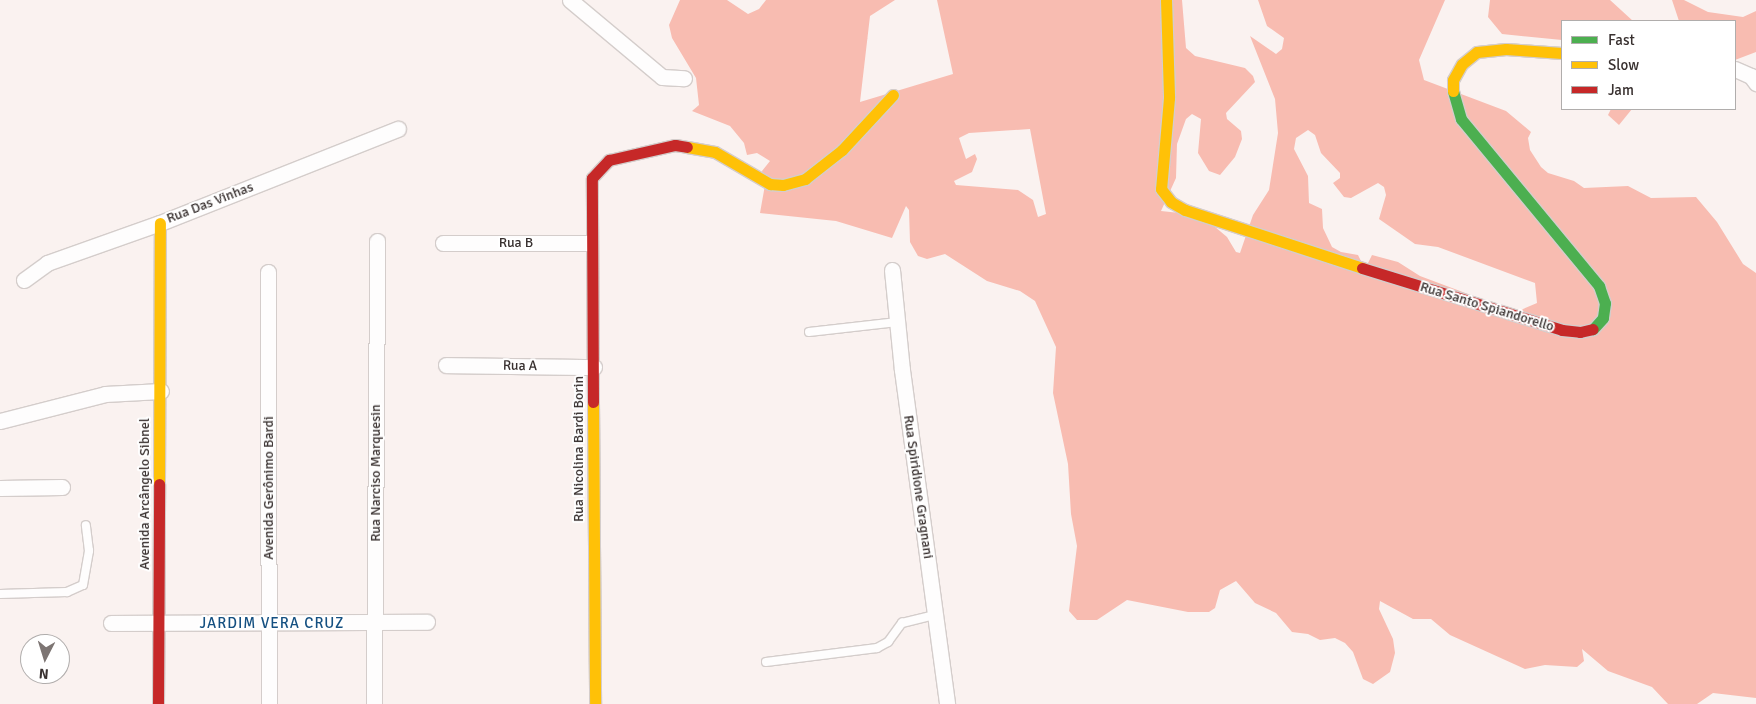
<!DOCTYPE html>
<meta charset="utf-8">
<style>
body{margin:0}
#map{position:relative;width:1756px;height:704px;overflow:hidden;background:#faf2f0;font-family:Signika,sans-serif}
div>[style]{position:absolute}
.forest>*{inset:0;background:#f8bcb1}
.roads{filter:drop-shadow(1px 0 #d4cdcb) drop-shadow(-1px 0 #d4cdcb) drop-shadow(0 1px #d4cdcb) drop-shadow(0 -1px #d4cdcb)}
.lane>*{height:8px;margin:-4px;padding:0 4px;transform-origin:4px;border-radius:4px;background:#fefdfd}
.street>*{height:15px;margin:-7.5px;padding:0 7.5px;transform-origin:7.5px;border-radius:7.5px;background:#fefdfd}
.fast>*{height:11px;margin:-5.5px;padding:0 5.5px;transform-origin:5.5px;border-radius:5.5px;background:#4caf50}
.slow>*{height:11px;margin:-5.5px;padding:0 5.5px;transform-origin:5.5px;border-radius:5.5px;background:#ffc107}
.jam>*{height:11px;margin:-5.5px;padding:0 5.5px;transform-origin:5.5px;border-radius:5.5px;background:#c62828}
span{translate:-50% -50%;white-space:nowrap;text-align:center;line-height:1.15;-webkit-text-stroke:4px #fff;paint-order:stroke}
.street-label{font-size:14px;color:#393130}
.neighbourhood-label{font-size:15px;color:#155081;letter-spacing:1px}
.legend{position:absolute;left:1561px;top:20px;width:175px;height:90px;box-sizing:border-box;background:#fff;border:1px solid #b0adac;margin:0;padding:6px 9px;list-style:none;font-size:15px;color:#393130}
.legend li{display:flex;align-items:center;gap:10px;height:25px}
.legend b{width:25px;border:1px solid #b0adac}
.north{position:absolute;left:20px;top:634px;width:50px;height:50px;box-sizing:border-box;background:#fff;border:1px solid #b0adac;border-radius:50%;rotate:185deg;font-size:14px;font-weight:700;line-height:20px;text-align:center;color:#393130}
.north::after{content:'';display:block;margin:auto;width:18px;height:22px;background:#7d7573;clip-path:polygon(50% 0,100% 100%,50% 72%,0 100%)}
</style>
<div id="map">
<div class="forest">
<div style="clip-path:polygon(evenodd,680px 0,727px 0,748px 14px,759px 9px,766px 0,895px 0,870px 16px,860px 102px,953px 74px,937px 0,1182px 0,1186px 48px,1195px 56px,1245px 68px,1253px 76px,1255px 82px,1226px 113px,1227px 119px,1241px 131px,1242px 139px,1235px 157px,1220px 175px,1209px 171px,1198px 153px,1201px 119px,1192px 114px,1186px 119px,1177px 144px,1176px 178px,1161px 211px,1189px 214px,1208px 221px,1227px 237px,1236px 252px,1240px 253px,1253px 215px,1269px 190px,1278px 133px,1275px 99px,1250px 36px,1276px 54px,1282px 49px,1284px 38px,1267px 26px,1258px 0,1445px 0,1419px 60px,1424px 80px,1506px 111px,1531px 132px,1528px 138px,1530px 150px,1541px 167px,1548px 173px,1574px 181px,1584px 188px,1628px 186px,1651px 198px,1696px 197px,1717px 222px,1743px 264px,1756px 273px,1756px 698px,1713px 693px,1697px 704px,1668px 704px,1652px 687px,1608px 671px,1582px 649px,1584px 661px,1577px 667px,1545px 665px,1525px 669px,1450px 635px,1431px 619px,1413px 619px,1380px 601px,1379px 609px,1393px 639px,1395px 653px,1390px 672px,1373px 684px,1363px 679px,1353px 652px,1345px 643px,1335px 638px,1320px 640px,1308px 634px,1292px 632px,1276px 613px,1255px 603px,1236px 581px,1220px 590px,1215px 608px,1209px 612px,1188px 612px,1127px 600px,1097px 620px,1077px 620px,1069px 611px,1077px 546px,1071px 514px,1068px 464px,1053px 393px,1056px 347px,1035px 301px,1020px 291px,987px 281px,945px 254px,927px 259px,918px 256px,910px 242px,909px 210px,906px 206px,892px 238px,836px 221px,760px 213px,765px 185px,762px 171px,770px 161px,757px 153px,747px 155px,744px 143px,730px 126px,692px 111px,699px 105px,696px 78px,672px 38px,669px 25px,680px 0,1030px 129px,1046px 214px,1038px 217px,1033px 200px,1018px 190px,956px 185px,954px 181px,972px 172px,977px 159px,975px 154px,966px 159px,959px 138px,969px 133px,1030px 129px,680px 0,1308px 130px,1315px 135px,1321px 153px,1340px 173px,1340px 178px,1333px 183px,1344px 197px,1351px 198px,1378px 183px,1384px 187px,1386px 195px,1379px 219px,1415px 244px,1438px 247px,1535px 283px,1537px 303px,1516px 312px,1420px 276px,1398px 262px,1372px 255px,1367px 265px,1363px 265px,1358px 255px,1341px 252px,1332px 247px,1323px 228px,1322px 209px,1309px 203px,1308px 176px,1294px 149px,1296px 138px,1308px 130px)"></div>
<div style="clip-path:polygon(1490px 0,1610px 0,1633px 21px,1562px 21px,1562px 40px,1502px 34px,1488px 17px)"></div>
<div style="clip-path:polygon(1672px 0,1684px 0,1708px 12px,1743px 17px,1756px 11px,1756px 52px,1735px 60px,1735px 21px,1679px 21px)"></div>
<div style="clip-path:polygon(1611px 109px,1632px 109px,1619px 125px,1608px 115px)"></div>
</div>
<div class="roads">
<div class="lane">
<div style="left:809px;top:332px;width:89px;rotate:-6.5deg"></div>
<div style="left:0;top:594px;width:67px;rotate:-1.7deg"></div>
<div style="left:67px;top:592px;width:17px;rotate:-24deg"></div>
<div style="left:83px;top:585px;width:35px;rotate:-80deg"></div>
<div style="left:89px;top:551px;width:26px;rotate:-97deg"></div>
<div style="left:766px;top:662px;width:112px;rotate:-7.2deg"></div>
<div style="left:877px;top:648px;width:13px;rotate:-29deg"></div>
<div style="left:888px;top:642px;width:24px;rotate:-54deg"></div>
<div style="left:902px;top:623px;width:34px;rotate:-14deg"></div>
</div>
<div class="street">
<div style="left:570px;top:0;width:120px;rotate:39.9deg"></div>
<div style="left:662px;top:77px;width:22px;rotate:3deg"></div>
<div style="left:1735px;top:69px;width:17px;rotate:24deg"></div>
<div style="left:1751px;top:76px;width:9px;rotate:54deg"></div>
<div style="left:443px;top:243px;width:147px"></div>
<div style="left:892px;top:270px;width:100px;rotate:84.3deg"></div>
<div style="left:902px;top:370px;width:337px;rotate:82.3deg"></div>
<div style="left:268px;top:272px;width:432px;rotate:89.9deg"></div>
<div style="left:24px;top:280px;width:29px;rotate:-36deg"></div>
<div style="left:47px;top:263px;width:120px;rotate:-19.5deg"></div>
<div style="left:160px;top:223px;width:256px;rotate:-21.6deg"></div>
<div style="left:446px;top:365px;width:148px;rotate:0.8deg"></div>
<div style="left:0;top:421px;width:108px;rotate:-14.4deg"></div>
<div style="left:105px;top:394px;width:56px;rotate:-3.1deg"></div>
<div style="left:0;top:488px;width:62px;rotate:-0.9deg"></div>
<div style="left:111px;top:623px;width:316px;rotate:-0.2deg"></div>
<div style="left:374px;top:704px;width:463px;rotate:-89.6deg"></div>
</div>
<div class="fast">
<div style="left:1453px;top:91px;width:29px;rotate:74deg"></div>
<div style="left:1461px;top:119px;width:217px;rotate:50.4deg"></div>
<div style="left:1599px;top:286px;width:18px;rotate:71deg"></div>
<div style="left:1605px;top:303px;width:15px;rotate:98deg"></div>
<div style="left:1603px;top:318px;width:15px;rotate:132deg"></div>
</div>
<div class="slow">
<div style="left:1166px;top:0;width:98px;rotate:88.2deg"></div>
<div style="left:1169px;top:98px;width:91px;rotate:95deg"></div>
<div style="left:1161px;top:189px;width:16px;rotate:52deg"></div>
<div style="left:1171px;top:202px;width:16px;rotate:30deg"></div>
<div style="left:1185px;top:210px;width:186px;rotate:18.1deg"></div>
<div style="left:1453px;top:91px;width:11px;rotate:-90deg"></div>
<div style="left:1453px;top:80px;width:18px;rotate:-61deg"></div>
<div style="left:1462px;top:64px;width:19px;rotate:-39deg"></div>
<div style="left:1477px;top:52px;width:29px;rotate:-6deg"></div>
<div style="left:1506px;top:49px;width:56px;rotate:4.1deg"></div>
<div style="left:687px;top:147px;width:28px;rotate:10deg"></div>
<div style="left:715px;top:152px;width:64px;rotate:30.2deg"></div>
<div style="left:770px;top:184px;width:13px;rotate:4deg"></div>
<div style="left:783px;top:185px;width:23px;rotate:-15deg"></div>
<div style="left:805px;top:179px;width:47px;rotate:-38.1deg"></div>
<div style="left:842px;top:150px;width:75px;rotate:-47.2deg"></div>
<div style="left:593px;top:402px;width:302px;rotate:89.6deg"></div>
<div style="left:159px;top:484px;width:261px;rotate:-89.8deg"></div>
</div>
<div class="jam">
<div style="left:1362px;top:268px;width:209px;rotate:17.2deg"></div>
<div style="left:1562px;top:330px;width:18px;rotate:6deg"></div>
<div style="left:1580px;top:332px;width:13px;rotate:-13deg"></div>
<div style="left:593px;top:402px;width:224px;rotate:-90.3deg"></div>
<div style="left:592px;top:178px;width:25px;rotate:-47deg"></div>
<div style="left:609px;top:160px;width:68px;rotate:-12.8deg"></div>
<div style="left:675px;top:145px;width:12px;rotate:9deg"></div>
<div style="left:158px;top:704px;width:220px;rotate:-89.7deg"></div>
</div>
</div>
<div class="street-label">
<span style="left:210px;top:203px;rotate:-21deg">Rua Das Vinhas</span>
<span style="left:516px;top:243px">Rua B</span>
<span style="left:1487px;top:307px;rotate:17deg">Rua Santo Spiandorello</span>
<span style="left:520px;top:366px;rotate:1deg">Rua A</span>
<span style="left:579px;top:449px;rotate:-90deg">Rua Nicolina Bardi Borin</span>
<span style="left:376px;top:473px;rotate:-90deg">Rua Narciso Marquesin</span>
<span style="left:918px;top:487px;rotate:82deg">Rua Spiridione Gragnani</span>
<span style="left:269px;top:488px;rotate:-90deg">Avenida Gerônimo Bardi</span>
<span style="left:145px;top:494px;rotate:-90deg">Avenida Arcângelo Sibnel</span>
</div>
<div class="neighbourhood-label">
<span style="left:272px;top:624px">JARDIM VERA CRUZ</span>
</div>
<ul class="legend">
<li><b style="height:6px;background:#4caf50"></b>Fast</li>
<li><b style="height:6px;background:#ffc107"></b>Slow</li>
<li><b style="height:6px;background:#c62828"></b>Jam</li>
</ul>
<div class="north">N</div>
</div>
